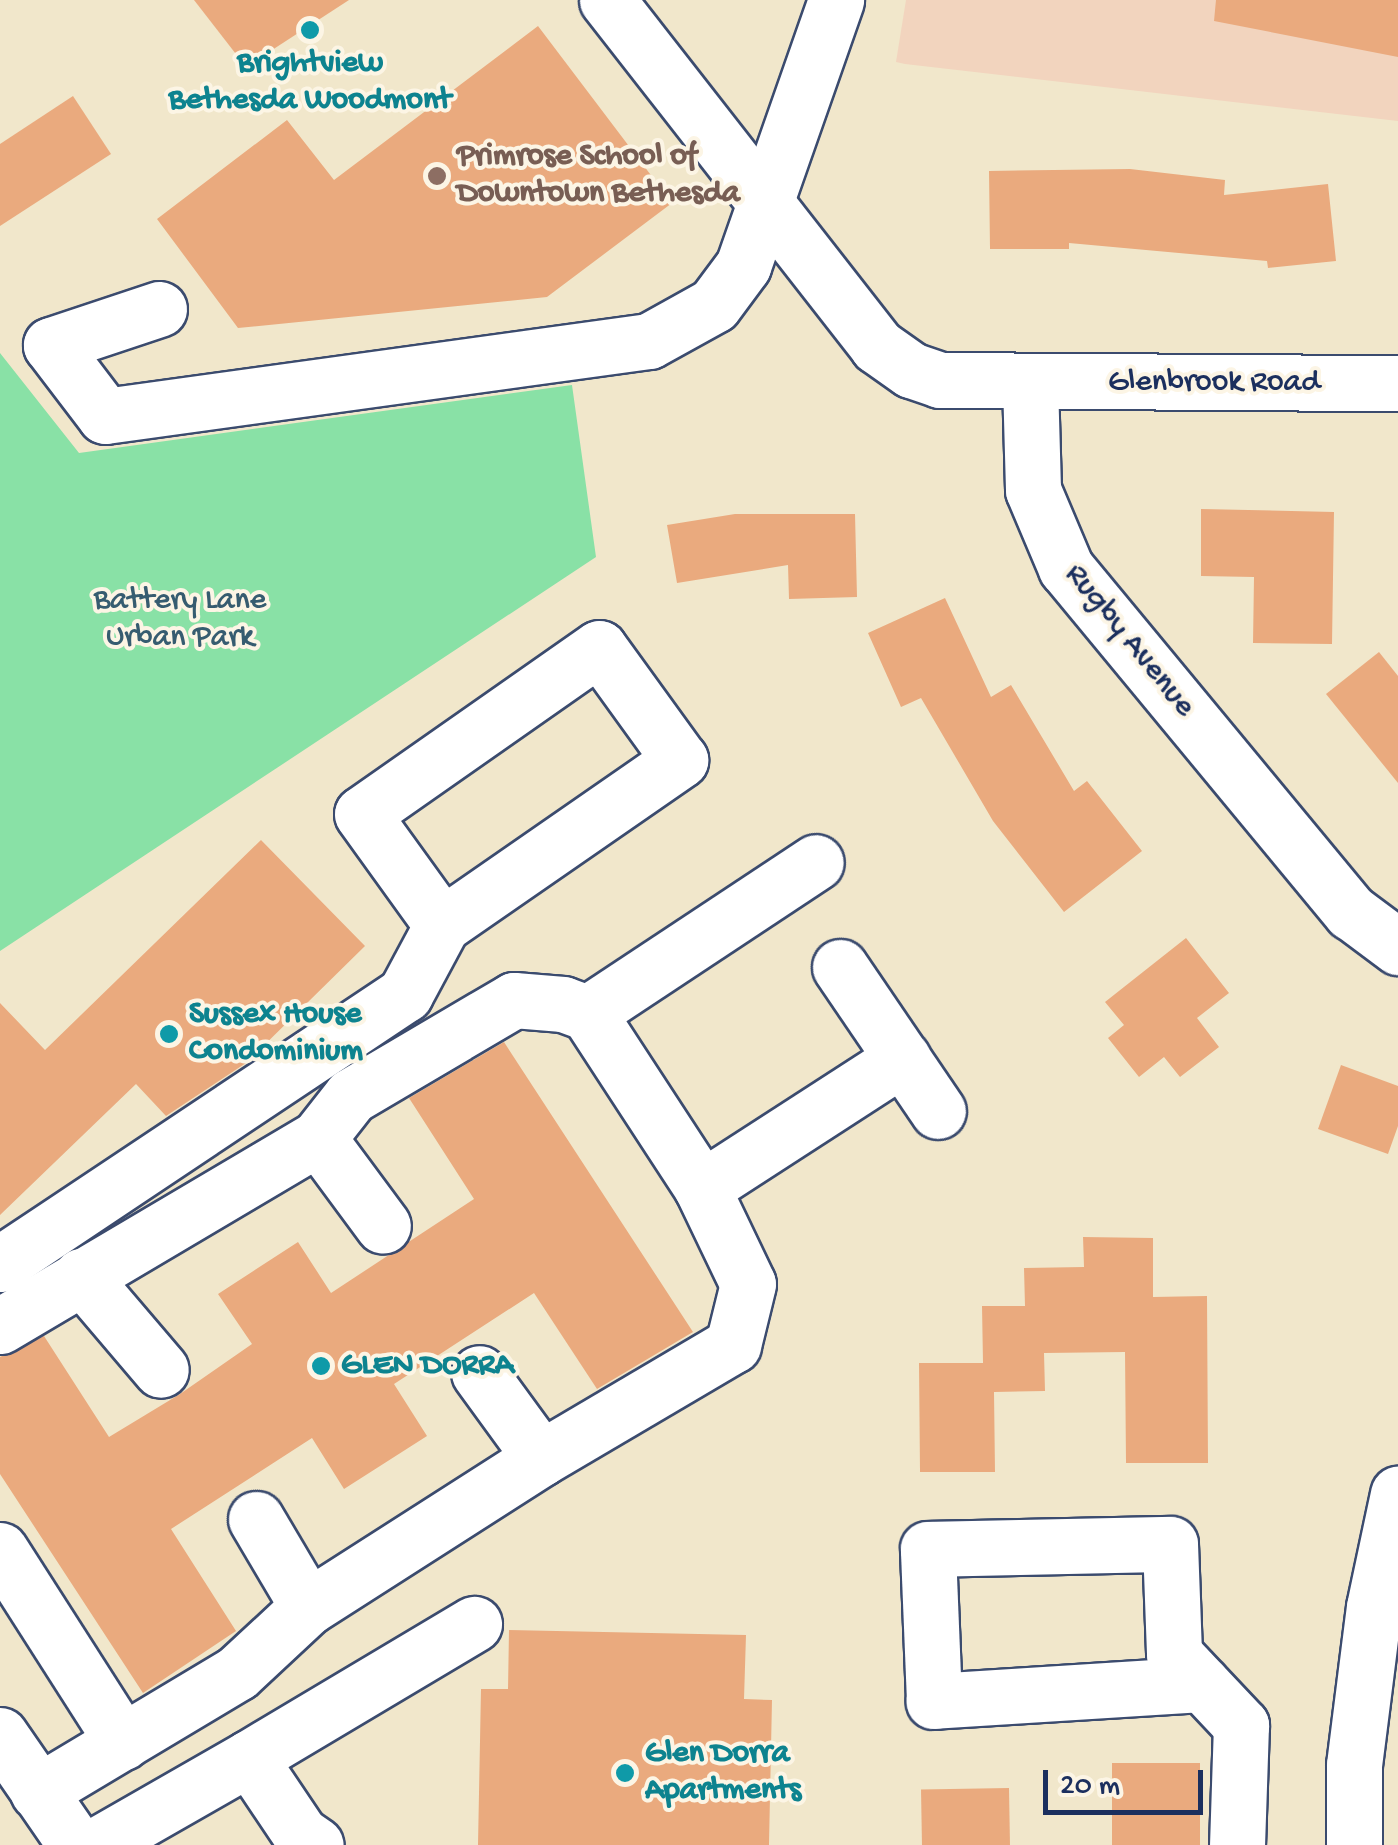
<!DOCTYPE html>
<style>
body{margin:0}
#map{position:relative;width:1398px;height:1845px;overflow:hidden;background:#f1e7cb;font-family:"Gochi Hand",sans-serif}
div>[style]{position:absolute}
.built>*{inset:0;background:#f2d4be}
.green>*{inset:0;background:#89e1a6}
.building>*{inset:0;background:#eaaa7e;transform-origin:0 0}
.roads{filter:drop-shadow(2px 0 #3b4b6e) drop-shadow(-2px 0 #3b4b6e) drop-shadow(0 2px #3b4b6e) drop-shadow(0 -2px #3b4b6e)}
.minor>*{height:55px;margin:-27.5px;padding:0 27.5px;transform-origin:27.5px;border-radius:27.5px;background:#fff}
.dots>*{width:28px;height:28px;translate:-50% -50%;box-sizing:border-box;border:5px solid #fcf5e5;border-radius:50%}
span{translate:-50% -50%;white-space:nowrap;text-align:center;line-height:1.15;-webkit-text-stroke:8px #fcf5e5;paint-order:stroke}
.culture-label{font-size:32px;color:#0d838f;font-weight:700}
.left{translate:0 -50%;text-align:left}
.education-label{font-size:32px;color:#785e54;font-weight:700}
.street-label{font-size:32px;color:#1b2f5e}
.park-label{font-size:32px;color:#365c70}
.scale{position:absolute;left:1043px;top:1770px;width:160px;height:45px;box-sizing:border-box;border:5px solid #1b2f5e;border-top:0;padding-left:12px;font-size:30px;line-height:35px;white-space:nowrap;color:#1b2f5e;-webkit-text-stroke:8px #fcf5e5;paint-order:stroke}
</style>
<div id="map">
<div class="built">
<div style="clip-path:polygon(906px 0,1398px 0,1398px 121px,905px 64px,896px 62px)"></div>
</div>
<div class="green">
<div style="clip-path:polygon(0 353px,79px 453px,572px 385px,596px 557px,0 951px)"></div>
</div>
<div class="building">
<div style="clip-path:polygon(194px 0,349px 0,246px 67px)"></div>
<div style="clip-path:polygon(1216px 0,1398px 0,1398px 57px,1214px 21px)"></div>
<div style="clip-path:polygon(538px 26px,672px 203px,547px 297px,238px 328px,157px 219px,287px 120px,334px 180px)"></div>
<div style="clip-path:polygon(73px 96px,111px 154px,0 226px,0 144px)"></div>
<div style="clip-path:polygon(1130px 169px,1225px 180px,1224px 195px,1328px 184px,1336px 261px,1268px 268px,1267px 261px,1069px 243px,1069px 249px,990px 249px,989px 171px)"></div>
<div style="clip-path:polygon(1201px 509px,1334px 512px,1332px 644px,1253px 643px,1254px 577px,1201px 576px)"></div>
<div style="clip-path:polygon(735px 514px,855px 514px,857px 597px,789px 599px,788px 565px,677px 583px,667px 525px)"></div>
<div style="clip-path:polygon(945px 598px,991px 697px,1011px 685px,1074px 791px,1087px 781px,1142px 851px,1064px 912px,993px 821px,921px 698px,901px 707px,868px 633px)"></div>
<div style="clip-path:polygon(1379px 652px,1398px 676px,1398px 783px,1326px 694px)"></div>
<div style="clip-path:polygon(261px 840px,365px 946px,246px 1063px,166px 1116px,136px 1084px,0 1215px,0 1003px,45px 1050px)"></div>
<div style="clip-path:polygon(1186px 938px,1229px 993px,1197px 1018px,1219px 1047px,1180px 1077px,1164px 1057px,1139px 1077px,1108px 1038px,1124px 1025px,1105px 1002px)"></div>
<div style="clip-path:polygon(504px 1042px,693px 1332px,597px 1389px,534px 1293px,394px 1384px,427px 1436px,344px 1489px,312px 1438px,171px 1529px,236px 1631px,143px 1693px,0 1474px,0 1357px,44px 1336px,109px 1437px,180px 1394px,252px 1344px,218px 1294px,298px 1242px,331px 1293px,474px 1199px,409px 1098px)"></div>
<div style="clip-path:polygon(1341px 1065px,1398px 1086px,1398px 1126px,1388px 1154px,1318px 1129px)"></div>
<div style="clip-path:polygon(1083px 1237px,1153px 1238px,1153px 1297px,1207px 1296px,1208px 1463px,1126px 1463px,1125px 1352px,1044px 1353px,1045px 1391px,994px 1392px,995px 1472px,920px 1472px,919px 1363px,983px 1363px,982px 1306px,1025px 1306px,1024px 1268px,1084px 1267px)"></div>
<div style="clip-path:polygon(509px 1630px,746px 1635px,744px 1699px,772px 1700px,769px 1845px,478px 1845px,481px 1689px,508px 1689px)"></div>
<div style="left:1112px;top:1763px;width:88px;height:82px"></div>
<div style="left:1009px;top:1788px;width:57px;height:88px;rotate:89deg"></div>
</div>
<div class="roads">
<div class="minor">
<div style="left:607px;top:0;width:439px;rotate:52deg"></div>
<div style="left:877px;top:346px;width:42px;rotate:35.2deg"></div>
<div style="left:911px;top:370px;width:31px;rotate:19deg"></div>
<div style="left:940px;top:380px;width:458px;rotate:0.4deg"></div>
<div style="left:159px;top:309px;width:114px;rotate:161.6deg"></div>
<div style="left:51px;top:345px;width:89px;rotate:52.7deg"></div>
<div style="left:105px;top:416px;width:549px;rotate:-7.85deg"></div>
<div style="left:649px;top:341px;width:74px;rotate:-29deg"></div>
<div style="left:714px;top:305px;width:49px;rotate:-53.4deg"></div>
<div style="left:743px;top:266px;width:282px;rotate:-70.7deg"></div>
<div style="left:1030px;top:382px;width:108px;rotate:88.4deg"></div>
<div style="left:1033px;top:490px;width:85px;rotate:67.1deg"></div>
<div style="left:1066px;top:568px;width:447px;rotate:50.4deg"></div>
<div style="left:1351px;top:912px;width:59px;rotate:36.7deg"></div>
<div style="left:840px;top:967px;width:174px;rotate:55.8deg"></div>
<div style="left:588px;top:1013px;width:273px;rotate:-33.5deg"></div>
<div style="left:318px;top:1138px;width:53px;rotate:-51.8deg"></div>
<div style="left:351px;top:1096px;width:189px;rotate:-30.5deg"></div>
<div style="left:514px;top:1000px;width:49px;rotate:4.7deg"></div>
<div style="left:563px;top:1004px;width:27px;rotate:20deg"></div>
<div style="left:588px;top:1013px;width:209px;rotate:56.9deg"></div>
<div style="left:702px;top:1188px;width:106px;rotate:64.4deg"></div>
<div style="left:748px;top:1284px;width:63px;rotate:103.8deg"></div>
<div style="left:733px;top:1345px;width:223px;rotate:149.5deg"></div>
<div style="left:702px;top:1188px;width:239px;rotate:-32.9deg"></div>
<div style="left:0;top:1264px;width:487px;rotate:-33.7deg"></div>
<div style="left:405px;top:994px;width:78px;rotate:-61.8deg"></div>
<div style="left:442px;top:925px;width:290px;rotate:-34.7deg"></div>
<div style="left:680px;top:760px;width:138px;rotate:-125.9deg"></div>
<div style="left:599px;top:648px;width:289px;rotate:145deg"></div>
<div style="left:362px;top:814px;width:137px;rotate:54.2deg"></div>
<div style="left:81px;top:1276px;width:123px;rotate:49.6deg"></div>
<div style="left:0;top:1326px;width:369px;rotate:-30.6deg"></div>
<div style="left:318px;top:1138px;width:109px;rotate:53.5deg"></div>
<div style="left:256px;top:1519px;width:102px;rotate:59.4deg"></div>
<div style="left:0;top:1550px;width:228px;rotate:57.4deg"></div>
<div style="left:1202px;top:1684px;width:269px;rotate:176.4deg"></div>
<div style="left:934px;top:1701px;width:152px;rotate:-92.3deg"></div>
<div style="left:928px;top:1549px;width:242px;rotate:-1.2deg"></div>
<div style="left:1170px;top:1544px;width:110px;rotate:87.9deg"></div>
<div style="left:1174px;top:1654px;width:98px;rotate:46.7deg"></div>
<div style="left:1241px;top:1725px;width:120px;rotate:91.9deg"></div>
<div style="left:0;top:1735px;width:134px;rotate:55.4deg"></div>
<div style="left:249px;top:1758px;width:262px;rotate:-30.8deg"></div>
<div style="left:38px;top:1792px;width:232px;rotate:-30.9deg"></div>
<div style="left:237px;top:1673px;width:97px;rotate:-42.9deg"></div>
<div style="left:308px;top:1607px;width:277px;rotate:-32.6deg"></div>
<div style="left:541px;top:1458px;width:105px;rotate:-126.1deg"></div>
<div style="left:97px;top:1845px;width:175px;rotate:-29.8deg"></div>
<div style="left:249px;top:1758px;width:92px;rotate:56.1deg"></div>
<div style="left:300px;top:1834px;width:19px;rotate:35deg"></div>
<div style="left:1354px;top:1845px;width:80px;rotate:-90deg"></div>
<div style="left:1354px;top:1765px;width:159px;rotate:-82.8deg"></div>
<div style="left:1374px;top:1607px;width:116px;rotate:-78deg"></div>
</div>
</div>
<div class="dots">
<div style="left:310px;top:30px;background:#0f9aa8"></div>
<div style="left:437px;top:176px;background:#8d6e63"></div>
<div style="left:169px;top:1034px;background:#0f9aa8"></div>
<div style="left:321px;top:1366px;background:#0f9aa8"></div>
<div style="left:625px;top:1773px;background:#0f9aa8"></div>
</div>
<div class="culture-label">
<span style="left:310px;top:83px">Brightview<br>Bethesda Woodmont</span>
<span class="left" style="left:189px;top:1034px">Sussex House<br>Condominium</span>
<span class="left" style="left:341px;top:1366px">GLEN DORRA</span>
<span class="left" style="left:645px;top:1773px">Glen Dorra<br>Apartments</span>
</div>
<div class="education-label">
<span class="left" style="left:457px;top:176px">Primrose School of<br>Downtown Bethesda</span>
</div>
<div class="street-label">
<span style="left:1214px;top:383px">Glenbrook Road</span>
<span style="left:1129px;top:641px;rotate:51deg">Rugby Avenue</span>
</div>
<div class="park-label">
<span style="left:180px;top:620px">Battery Lane<br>Urban Park</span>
</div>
<div class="scale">20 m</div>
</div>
